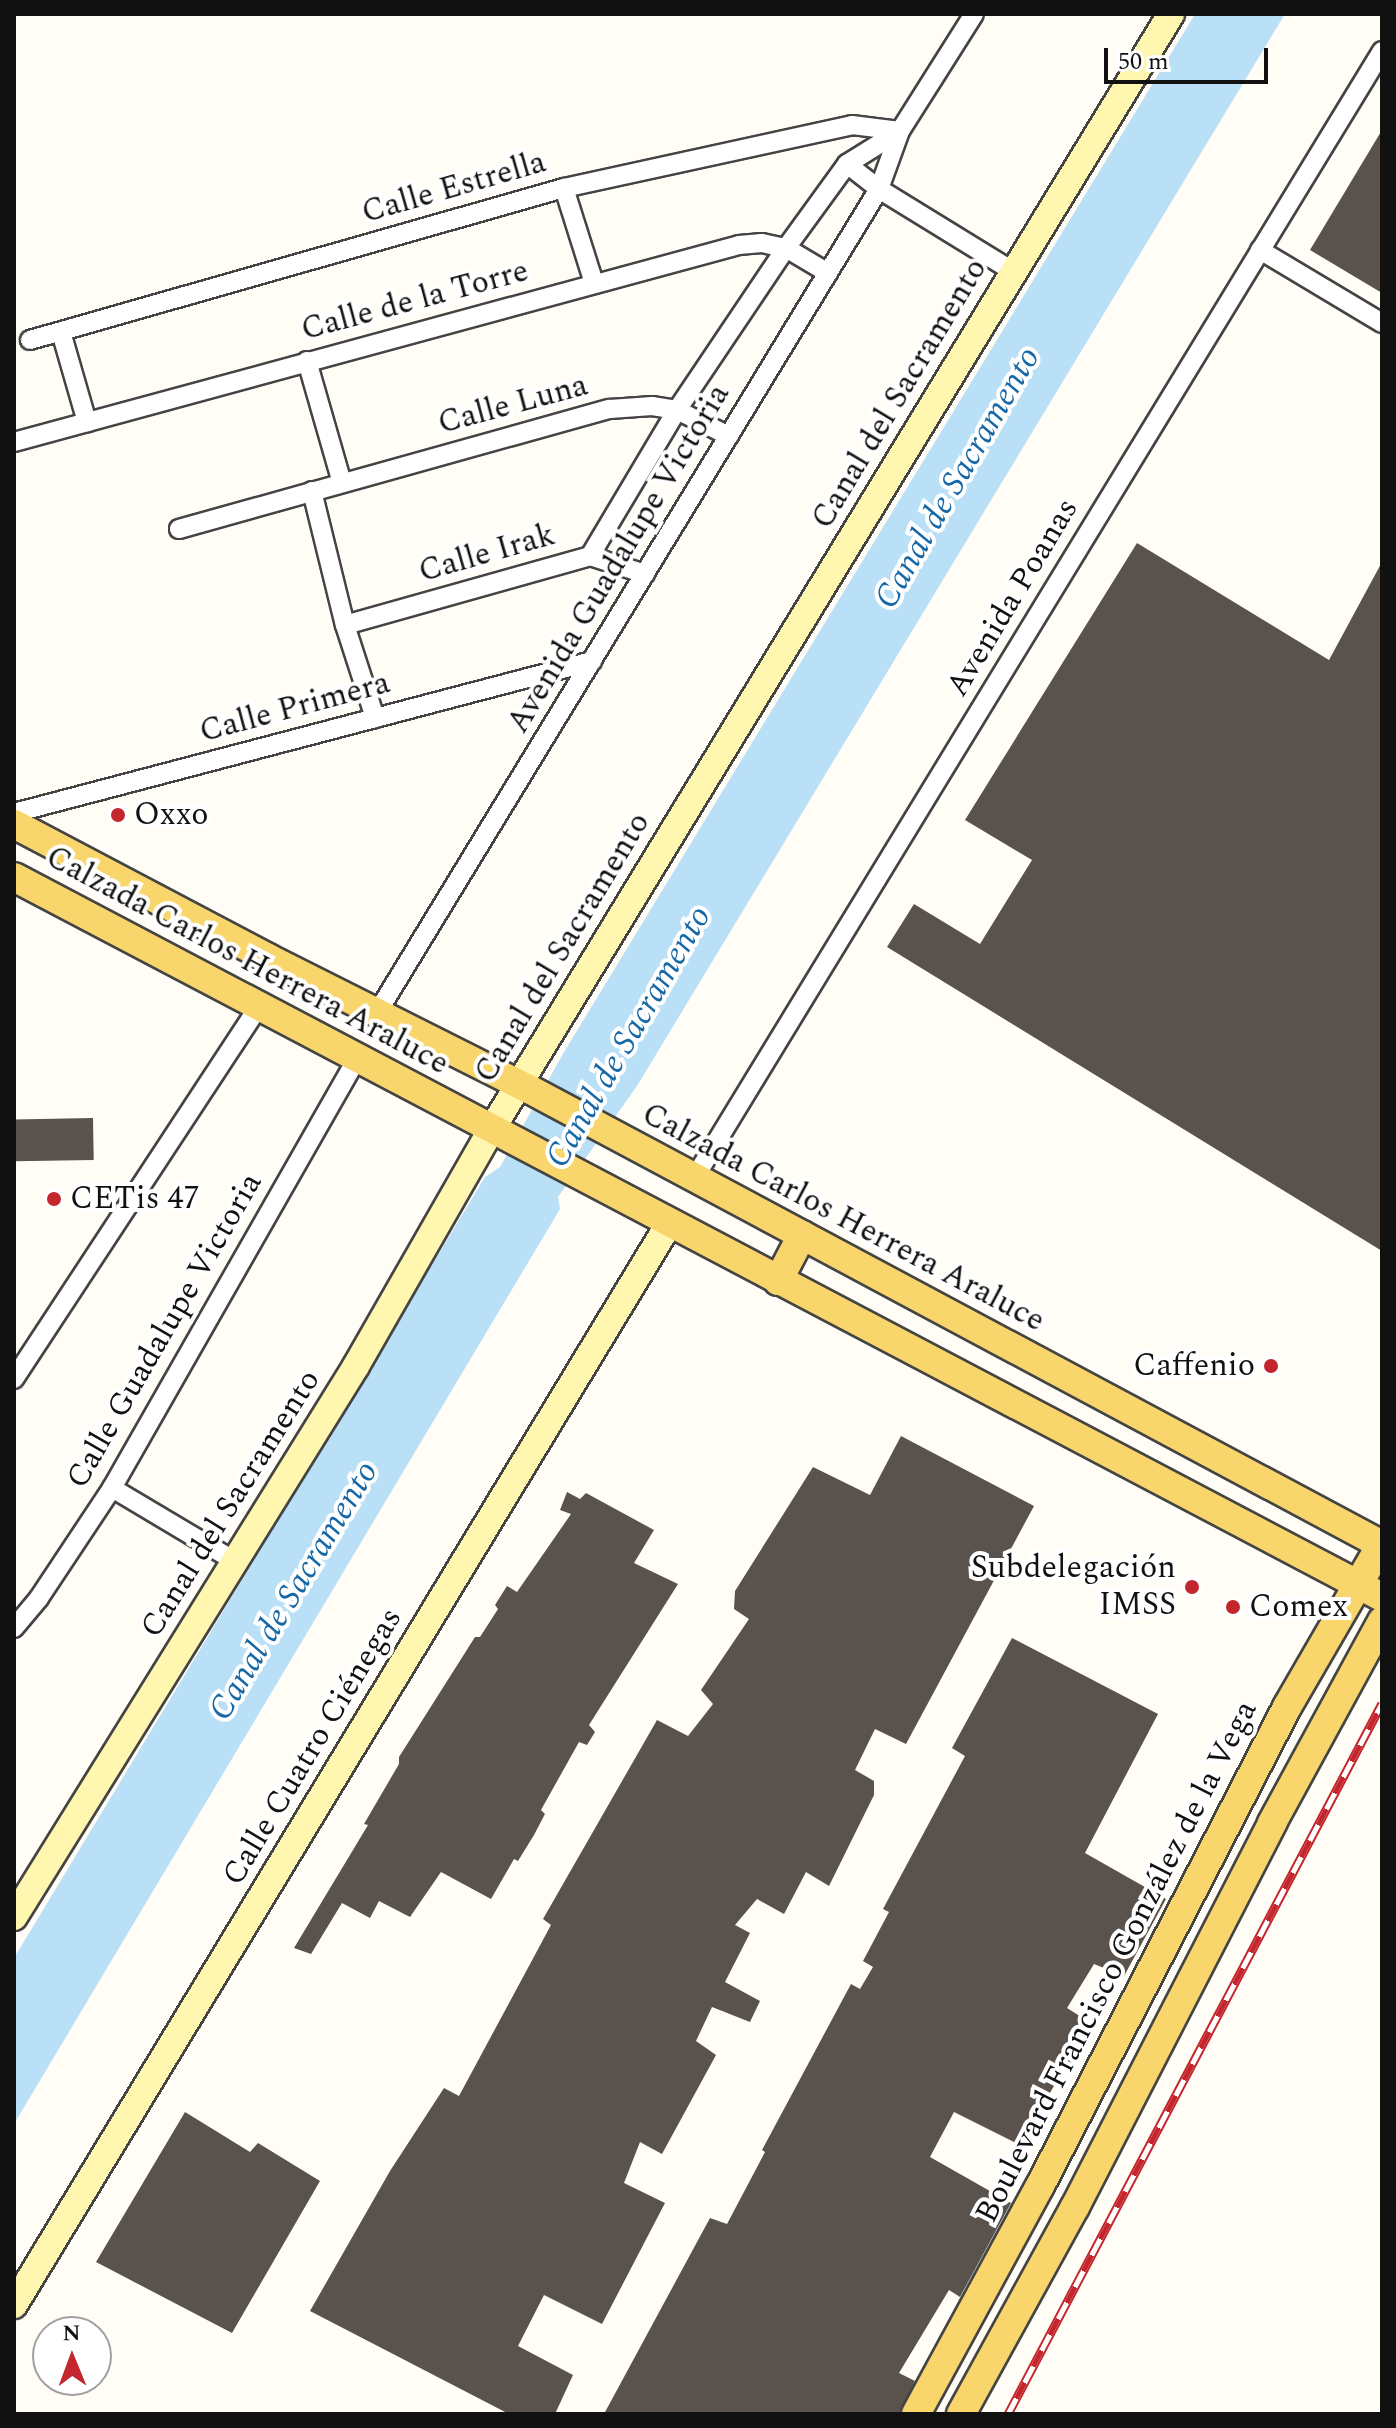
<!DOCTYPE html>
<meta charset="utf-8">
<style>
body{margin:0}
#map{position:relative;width:1396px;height:2428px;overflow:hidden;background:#fffdf5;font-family:Spectral,serif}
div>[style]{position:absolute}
.water>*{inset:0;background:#b9e0f7}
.building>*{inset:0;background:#5a524d;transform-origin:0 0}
.roads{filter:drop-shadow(2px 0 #444) drop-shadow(-2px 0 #444) drop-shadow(0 2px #444) drop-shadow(0 -2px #444)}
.street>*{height:18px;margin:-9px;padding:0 9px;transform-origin:9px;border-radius:9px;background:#fff}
.secondary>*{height:26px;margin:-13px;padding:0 13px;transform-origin:13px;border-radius:13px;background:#fff6b0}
.primary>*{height:28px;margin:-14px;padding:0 14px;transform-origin:14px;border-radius:14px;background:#f9d66b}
.rail>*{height:9px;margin-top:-4.5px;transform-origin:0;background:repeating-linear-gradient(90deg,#fff 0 18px,#c4262e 0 36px);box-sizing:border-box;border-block:2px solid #c4262e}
.dots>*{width:22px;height:22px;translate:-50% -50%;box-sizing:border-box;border:4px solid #fff;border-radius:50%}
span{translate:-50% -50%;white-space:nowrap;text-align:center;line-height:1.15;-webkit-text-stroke:8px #fff;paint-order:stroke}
.street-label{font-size:32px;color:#111}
.poi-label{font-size:32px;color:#111}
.left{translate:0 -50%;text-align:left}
.right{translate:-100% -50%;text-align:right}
.water-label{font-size:34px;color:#1768a6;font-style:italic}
.frame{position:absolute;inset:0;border:16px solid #111;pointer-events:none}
.north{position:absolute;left:32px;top:2316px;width:80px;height:80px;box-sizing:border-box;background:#fff;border:2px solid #a0a0a0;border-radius:50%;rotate:359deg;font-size:22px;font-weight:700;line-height:32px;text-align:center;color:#111}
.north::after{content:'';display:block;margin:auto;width:28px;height:36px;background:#c4262e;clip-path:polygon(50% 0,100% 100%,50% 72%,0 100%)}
.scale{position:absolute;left:1104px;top:48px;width:164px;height:36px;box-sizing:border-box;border:4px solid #111;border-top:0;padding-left:10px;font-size:24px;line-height:28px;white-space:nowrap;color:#111;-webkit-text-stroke:6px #fff;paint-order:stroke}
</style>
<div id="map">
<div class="water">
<div style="clip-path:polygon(1195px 14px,1285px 14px,637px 1086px,558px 1197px,560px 1209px,14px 2124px,14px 1958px,485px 1177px,500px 1167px,564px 1052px)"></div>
</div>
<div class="building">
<div style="clip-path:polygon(1382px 130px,1382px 293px,1310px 250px)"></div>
<div style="clip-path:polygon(1137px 543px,1329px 660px,1382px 562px,1382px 1251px,887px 947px,914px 904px,980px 944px,1032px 860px,965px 820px)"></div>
<div style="left:93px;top:1118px;width:42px;height:79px;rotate:89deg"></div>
<div style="clip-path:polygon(901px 1436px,1034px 1506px,906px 1744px,875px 1729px,855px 1770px,874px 1781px,874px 1795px,829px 1886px,806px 1872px,784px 1914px,757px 1899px,735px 1925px,750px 1933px,725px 1982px,760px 2001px,750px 2022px,712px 2007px,696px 2041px,716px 2055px,662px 2154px,640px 2142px,624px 2183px,665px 2203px,602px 2324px,544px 2295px,518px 2346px,573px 2375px,555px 2414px,509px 2414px,310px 2311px,390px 2171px,444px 2088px,459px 2096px,551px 1925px,543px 1919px,657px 1720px,688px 1736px,713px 1704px,701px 1690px,749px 1619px,734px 1609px,735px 1591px,813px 1467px,870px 1495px)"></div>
<div style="clip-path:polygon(567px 1492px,580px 1499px,586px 1493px,654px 1530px,634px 1563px,678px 1584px,589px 1725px,595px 1732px,587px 1745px,579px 1742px,541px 1810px,545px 1814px,534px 1835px,518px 1861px,514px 1859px,491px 1899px,441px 1872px,410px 1917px,379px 1901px,370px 1918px,342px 1903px,311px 1954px,294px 1948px,368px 1825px,364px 1824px,399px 1764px,399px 1757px,475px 1637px,480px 1637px,498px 1609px,495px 1605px,507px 1586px,517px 1592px,571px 1514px,560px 1510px)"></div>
<div style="clip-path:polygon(1012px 1638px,1158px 1714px,1085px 1853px,1166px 1899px,1124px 1976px,1094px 1964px,1067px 2008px,1094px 2025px,1071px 2067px,1066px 2065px,1020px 2145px,954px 2112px,930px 2157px,1011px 2203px,960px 2297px,949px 2290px,899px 2373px,915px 2381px,899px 2414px,604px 2414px,710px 2218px,727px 2224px,765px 2152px,762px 2150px,851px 1984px,860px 1989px,873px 1967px,863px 1961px,889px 1912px,883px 1909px,965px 1756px,952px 1748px)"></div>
<div style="clip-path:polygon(185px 2112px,250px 2152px,258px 2143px,320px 2181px,232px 2333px,96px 2262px)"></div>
</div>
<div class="roads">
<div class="street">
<div style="left:847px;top:164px;width:41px;rotate:38deg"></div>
<div style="left:879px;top:189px;width:158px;rotate:31.6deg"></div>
<div style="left:564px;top:188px;width:100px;rotate:72.5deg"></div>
<div style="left:1260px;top:250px;width:142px;rotate:30.9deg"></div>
<div style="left:61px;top:332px;width:94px;rotate:73.9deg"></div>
<div style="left:30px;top:340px;width:555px;rotate:-15.89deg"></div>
<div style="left:564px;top:188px;width:295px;rotate:-12.3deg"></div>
<div style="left:852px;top:125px;width:48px;rotate:7.1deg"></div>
<div style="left:307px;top:361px;width:127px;rotate:74deg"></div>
<div style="left:14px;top:442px;width:751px;rotate:-15.2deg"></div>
<div style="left:739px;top:245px;width:23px;rotate:-5deg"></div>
<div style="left:762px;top:243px;width:25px;rotate:12deg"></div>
<div style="left:786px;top:248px;width:49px;rotate:30.8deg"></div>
<div style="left:312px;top:491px;width:138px;rotate:76.2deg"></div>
<div style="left:345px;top:625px;width:98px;rotate:72.1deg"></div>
<div style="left:179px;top:529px;width:447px;rotate:-15.6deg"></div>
<div style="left:610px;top:409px;width:42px;rotate:-4.1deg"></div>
<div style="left:652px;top:406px;width:25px;rotate:9deg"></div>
<div style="left:677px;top:410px;width:58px;rotate:26.6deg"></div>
<div style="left:590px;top:556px;width:170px;rotate:-59.2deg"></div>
<div style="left:677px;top:410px;width:195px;rotate:-56.1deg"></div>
<div style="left:786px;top:248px;width:104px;rotate:-54deg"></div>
<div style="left:847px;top:164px;width:62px;rotate:-31.9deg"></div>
<div style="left:345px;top:625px;width:255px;rotate:-15.7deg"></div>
<div style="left:590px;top:556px;width:58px;rotate:18.1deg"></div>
<div style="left:14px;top:813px;width:598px;rotate:-14.73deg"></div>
<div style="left:377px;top:1013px;width:965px;rotate:-58.65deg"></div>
<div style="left:879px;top:189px;width:62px;rotate:-70.1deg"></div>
<div style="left:900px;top:131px;width:138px;rotate:-57.7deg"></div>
<div style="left:695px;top:1177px;width:1319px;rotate:-58.61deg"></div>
<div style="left:14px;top:1379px;width:446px;rotate:-56.7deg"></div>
<div style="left:112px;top:1488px;width:144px;rotate:30.8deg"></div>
<div style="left:14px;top:1628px;width:39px;rotate:-50deg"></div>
<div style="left:39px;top:1598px;width:132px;rotate:-56.4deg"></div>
<div style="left:112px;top:1488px;width:496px;rotate:-60.3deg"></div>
</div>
<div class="secondary">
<div style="left:14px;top:1917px;width:649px;rotate:-58.17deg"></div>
<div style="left:356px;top:1366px;width:275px;rotate:-60.2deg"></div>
<div style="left:493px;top:1127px;width:1303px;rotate:-58.65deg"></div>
<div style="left:14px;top:2305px;width:1264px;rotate:-58.79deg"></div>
</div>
<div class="primary">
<div style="left:14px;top:824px;width:287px;rotate:27.8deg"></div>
<div style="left:268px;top:958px;width:292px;rotate:26.7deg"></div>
<div style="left:529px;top:1089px;width:967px;rotate:28.13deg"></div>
<div style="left:14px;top:877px;width:1546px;rotate:27.76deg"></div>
<div style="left:778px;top:1281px;width:52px;rotate:-62.4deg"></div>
<div style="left:916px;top:2414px;width:260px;rotate:-61.5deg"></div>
<div style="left:1040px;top:2186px;width:539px;rotate:-62.72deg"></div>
<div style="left:1287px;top:1707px;width:187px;rotate:-59.9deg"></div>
<div style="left:961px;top:2414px;width:236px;rotate:-61.2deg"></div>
<div style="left:1075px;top:2207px;width:432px;rotate:-62.8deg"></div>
<div style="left:1272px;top:1823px;width:230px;rotate:-61.4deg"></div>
</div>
</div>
<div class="rail">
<div style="left:1008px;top:2414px;width:803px;rotate:-62.25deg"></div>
</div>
<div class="dots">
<div style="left:118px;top:815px;background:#c4262e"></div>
<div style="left:54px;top:1199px;background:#c4262e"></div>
<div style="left:1271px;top:1366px;background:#c4262e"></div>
<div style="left:1192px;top:1587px;background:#c4262e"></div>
<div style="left:1233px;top:1607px;background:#c4262e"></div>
</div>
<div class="street-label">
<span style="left:454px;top:188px;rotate:-16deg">Calle Estrella</span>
<span style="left:415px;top:301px;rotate:-15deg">Calle de la Torre</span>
<span style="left:900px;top:394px;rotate:-59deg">Canal del Sacramento</span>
<span style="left:513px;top:405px;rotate:-15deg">Calle Luna</span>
<span style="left:487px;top:554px;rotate:-16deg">Calle Irak</span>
<span style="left:619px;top:559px;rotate:-59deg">Avenida Guadalupe Victoria</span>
<span style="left:1013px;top:598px;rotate:-59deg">Avenida Poanas</span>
<span style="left:295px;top:708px;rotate:-15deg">Calle Primera</span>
<span style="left:563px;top:948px;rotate:-59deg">Canal del Sacramento</span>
<span style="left:247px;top:961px;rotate:28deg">Calzada Carlos Herrera Araluce</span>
<span style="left:843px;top:1218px;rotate:28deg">Calzada Carlos Herrera Araluce</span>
<span style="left:165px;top:1331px;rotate:-60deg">Calle Guadalupe Victoria</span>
<span style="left:231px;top:1504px;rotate:-58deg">Canal del Sacramento</span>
<span style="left:313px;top:1747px;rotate:-59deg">Calle Cuatro Ciénegas</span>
<span style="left:1117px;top:1962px;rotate:-63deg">Boulevard Francisco González de la Vega</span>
</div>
<div class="poi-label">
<span class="left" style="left:134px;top:815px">Oxxo</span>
<span class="left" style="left:70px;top:1199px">CETis 47</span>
<span class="right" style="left:1255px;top:1366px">Caffenio</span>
<span class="right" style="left:1176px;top:1587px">Subdelegación<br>IMSS</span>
<span class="left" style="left:1249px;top:1607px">Comex</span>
</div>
<div class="water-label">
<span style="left:958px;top:478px;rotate:-60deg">Canal de Sacramento</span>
<span style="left:629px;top:1037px;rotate:-60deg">Canal de Sacramento</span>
<span style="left:294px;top:1591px;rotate:-59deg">Canal de Sacramento</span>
</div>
<div class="frame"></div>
<div class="north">N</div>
<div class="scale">50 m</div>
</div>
